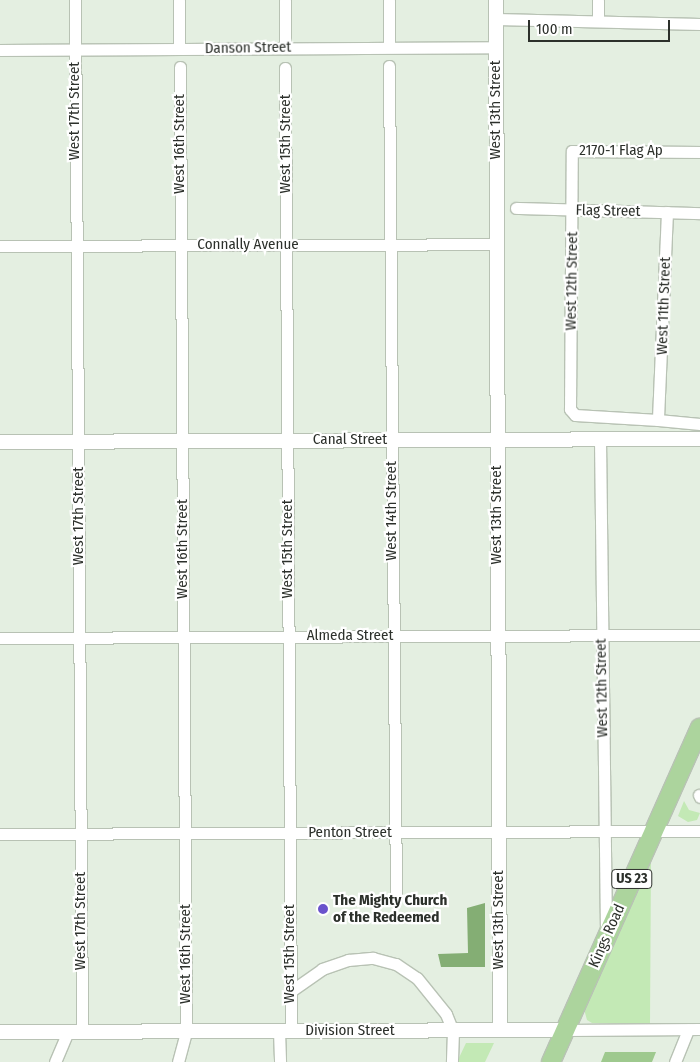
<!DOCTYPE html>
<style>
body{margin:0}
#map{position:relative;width:700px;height:1062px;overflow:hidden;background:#e4efe1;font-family:"Fira Sans Condensed",sans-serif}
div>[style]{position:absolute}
.green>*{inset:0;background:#c3e9b5}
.water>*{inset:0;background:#84ae74}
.building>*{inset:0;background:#9ec98e}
.roads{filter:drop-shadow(1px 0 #b8c2b4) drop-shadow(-1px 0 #b8c2b4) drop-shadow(0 1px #b8c2b4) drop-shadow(0 -1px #b8c2b4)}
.minor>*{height:11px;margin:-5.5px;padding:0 5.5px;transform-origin:5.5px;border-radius:5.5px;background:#fff}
.tertiary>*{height:14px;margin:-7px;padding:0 7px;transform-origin:7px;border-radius:7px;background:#fff}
.primary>*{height:18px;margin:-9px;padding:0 9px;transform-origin:9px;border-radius:9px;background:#acd49d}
.dots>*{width:14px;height:14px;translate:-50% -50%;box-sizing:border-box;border:2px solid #fff;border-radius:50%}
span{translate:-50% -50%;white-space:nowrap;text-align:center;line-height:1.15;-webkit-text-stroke:4.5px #fff;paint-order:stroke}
.shield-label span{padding:1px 4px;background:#fff;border:1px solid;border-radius:4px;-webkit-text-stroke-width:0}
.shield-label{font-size:14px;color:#2c302b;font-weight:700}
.street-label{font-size:15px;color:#2c302b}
.poi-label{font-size:15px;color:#2c302b;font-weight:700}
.left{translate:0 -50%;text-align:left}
.scale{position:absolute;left:528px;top:20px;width:142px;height:22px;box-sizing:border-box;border:2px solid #2c302b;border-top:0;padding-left:6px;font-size:15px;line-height:18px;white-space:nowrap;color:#2c302b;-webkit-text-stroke:4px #fff;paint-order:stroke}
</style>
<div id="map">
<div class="green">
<div style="clip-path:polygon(684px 801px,689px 810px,700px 813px,697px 820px,688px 822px,678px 816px)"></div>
<div style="clip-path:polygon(651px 861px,650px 1024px,592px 1023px,587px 1020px,584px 1009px)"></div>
<div style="clip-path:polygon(466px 1043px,494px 1043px,485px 1062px,457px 1062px)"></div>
</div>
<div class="water">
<div style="clip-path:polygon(485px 903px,485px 967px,441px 967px,438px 954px,468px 953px,467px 908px)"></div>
</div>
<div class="building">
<div style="clip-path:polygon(605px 1052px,656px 1052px,652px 1062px,601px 1062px)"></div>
</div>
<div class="roads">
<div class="minor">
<div style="left:75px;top:0;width:1032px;rotate:89.61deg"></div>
<div style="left:179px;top:0;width:49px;rotate:90deg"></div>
<div style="left:285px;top:0;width:47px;rotate:90deg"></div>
<div style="left:389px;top:0;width:47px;rotate:90deg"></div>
<div style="left:598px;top:0;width:20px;rotate:90deg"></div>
<div style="left:496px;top:19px;width:204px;rotate:1.4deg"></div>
<div style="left:0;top:50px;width:496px;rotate:-0.3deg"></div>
<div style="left:389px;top:66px;width:830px;rotate:89.52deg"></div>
<div style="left:285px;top:68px;width:963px;rotate:89.64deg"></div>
<div style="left:516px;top:208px;width:184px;rotate:1.6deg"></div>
<div style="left:667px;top:212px;width:208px;rotate:92.5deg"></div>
<div style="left:658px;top:420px;width:83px;rotate:-176.6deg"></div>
<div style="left:575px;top:415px;width:8px;rotate:-130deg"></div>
<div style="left:570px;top:409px;width:258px;rotate:-89.6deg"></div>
<div style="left:572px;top:151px;width:128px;rotate:0.4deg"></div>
<div style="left:0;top:246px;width:497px;rotate:-0.2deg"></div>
<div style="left:658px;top:420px;width:42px;rotate:5.4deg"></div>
<div style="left:600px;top:439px;width:496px;rotate:89.3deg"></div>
<div style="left:0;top:638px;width:700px;rotate:-0.25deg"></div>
<div style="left:699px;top:795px;width:2px;rotate:63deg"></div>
<div style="left:0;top:834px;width:700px;rotate:-0.25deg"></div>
<div style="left:291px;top:991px;width:38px;rotate:-35deg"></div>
<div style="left:322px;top:969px;width:28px;rotate:-19deg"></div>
<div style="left:348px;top:960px;width:25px;rotate:-5deg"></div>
<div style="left:373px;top:958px;width:24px;rotate:15deg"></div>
<div style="left:396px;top:964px;width:25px;rotate:34deg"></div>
<div style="left:417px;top:978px;width:46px;rotate:51.1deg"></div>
<div style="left:446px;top:1014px;width:18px;rotate:68deg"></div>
<div style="left:453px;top:1031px;width:31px;rotate:92deg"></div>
<div style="left:565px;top:1030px;width:135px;rotate:-0.4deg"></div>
<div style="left:279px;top:1031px;width:31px;rotate:88deg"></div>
<div style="left:55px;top:1062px;width:33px;rotate:-67deg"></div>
<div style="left:178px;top:1062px;width:31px;rotate:-75deg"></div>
<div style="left:186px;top:1032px;width:965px;rotate:-90.36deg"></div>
<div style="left:675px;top:1062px;width:35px;rotate:-68deg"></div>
</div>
<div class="tertiary">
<div style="left:496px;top:0;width:1030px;rotate:89.78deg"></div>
<div style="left:0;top:442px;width:700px;rotate:-0.25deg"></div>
<div style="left:0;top:1032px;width:565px;rotate:-0.2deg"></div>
</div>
<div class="primary">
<div style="left:551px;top:1062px;width:366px;rotate:-66deg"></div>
</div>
</div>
<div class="dots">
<div style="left:323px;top:909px;background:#6a53cc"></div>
</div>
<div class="shield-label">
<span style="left:632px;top:879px">US 23</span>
</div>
<div class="street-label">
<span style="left:248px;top:48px;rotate:-1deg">Danson Street</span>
<span style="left:496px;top:110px;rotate:-90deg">West 13th Street</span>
<span style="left:75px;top:111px;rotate:-90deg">West 17th Street</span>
<span style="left:180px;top:144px;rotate:-90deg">West 16th Street</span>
<span style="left:286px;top:144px;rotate:-90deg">West 15th Street</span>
<span style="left:621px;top:151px">2170-1 Flag Ap</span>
<span style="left:608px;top:211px;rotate:1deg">Flag Street</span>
<span style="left:248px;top:245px">Connally Avenue</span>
<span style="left:572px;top:281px;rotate:-89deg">West 12th Street</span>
<span style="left:664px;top:306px;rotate:-88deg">West 11th Street</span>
<span style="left:350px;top:440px">Canal Street</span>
<span style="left:392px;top:511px;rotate:-90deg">West 14th Street</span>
<span style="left:497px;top:515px;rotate:-90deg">West 13th Street</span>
<span style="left:79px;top:516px;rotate:-90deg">West 17th Street</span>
<span style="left:183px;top:549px;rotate:-90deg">West 16th Street</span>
<span style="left:288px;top:549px;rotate:-90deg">West 15th Street</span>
<span style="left:350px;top:636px">Almeda Street</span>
<span style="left:602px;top:688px;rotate:-91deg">West 12th Street</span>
<span style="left:350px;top:833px">Penton Street</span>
<span style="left:499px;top:920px;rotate:-90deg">West 13th Street</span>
<span style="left:81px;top:921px;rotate:-90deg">West 17th Street</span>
<span style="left:607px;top:936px;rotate:-66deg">Kings Road</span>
<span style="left:186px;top:954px;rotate:-90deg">West 16th Street</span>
<span style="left:290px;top:954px;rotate:-90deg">West 15th Street</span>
<span style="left:350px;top:1031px">Division Street</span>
</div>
<div class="poi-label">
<span class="left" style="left:333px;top:909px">The Mighty Church<br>of the Redeemed</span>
</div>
<div class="scale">100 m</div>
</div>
